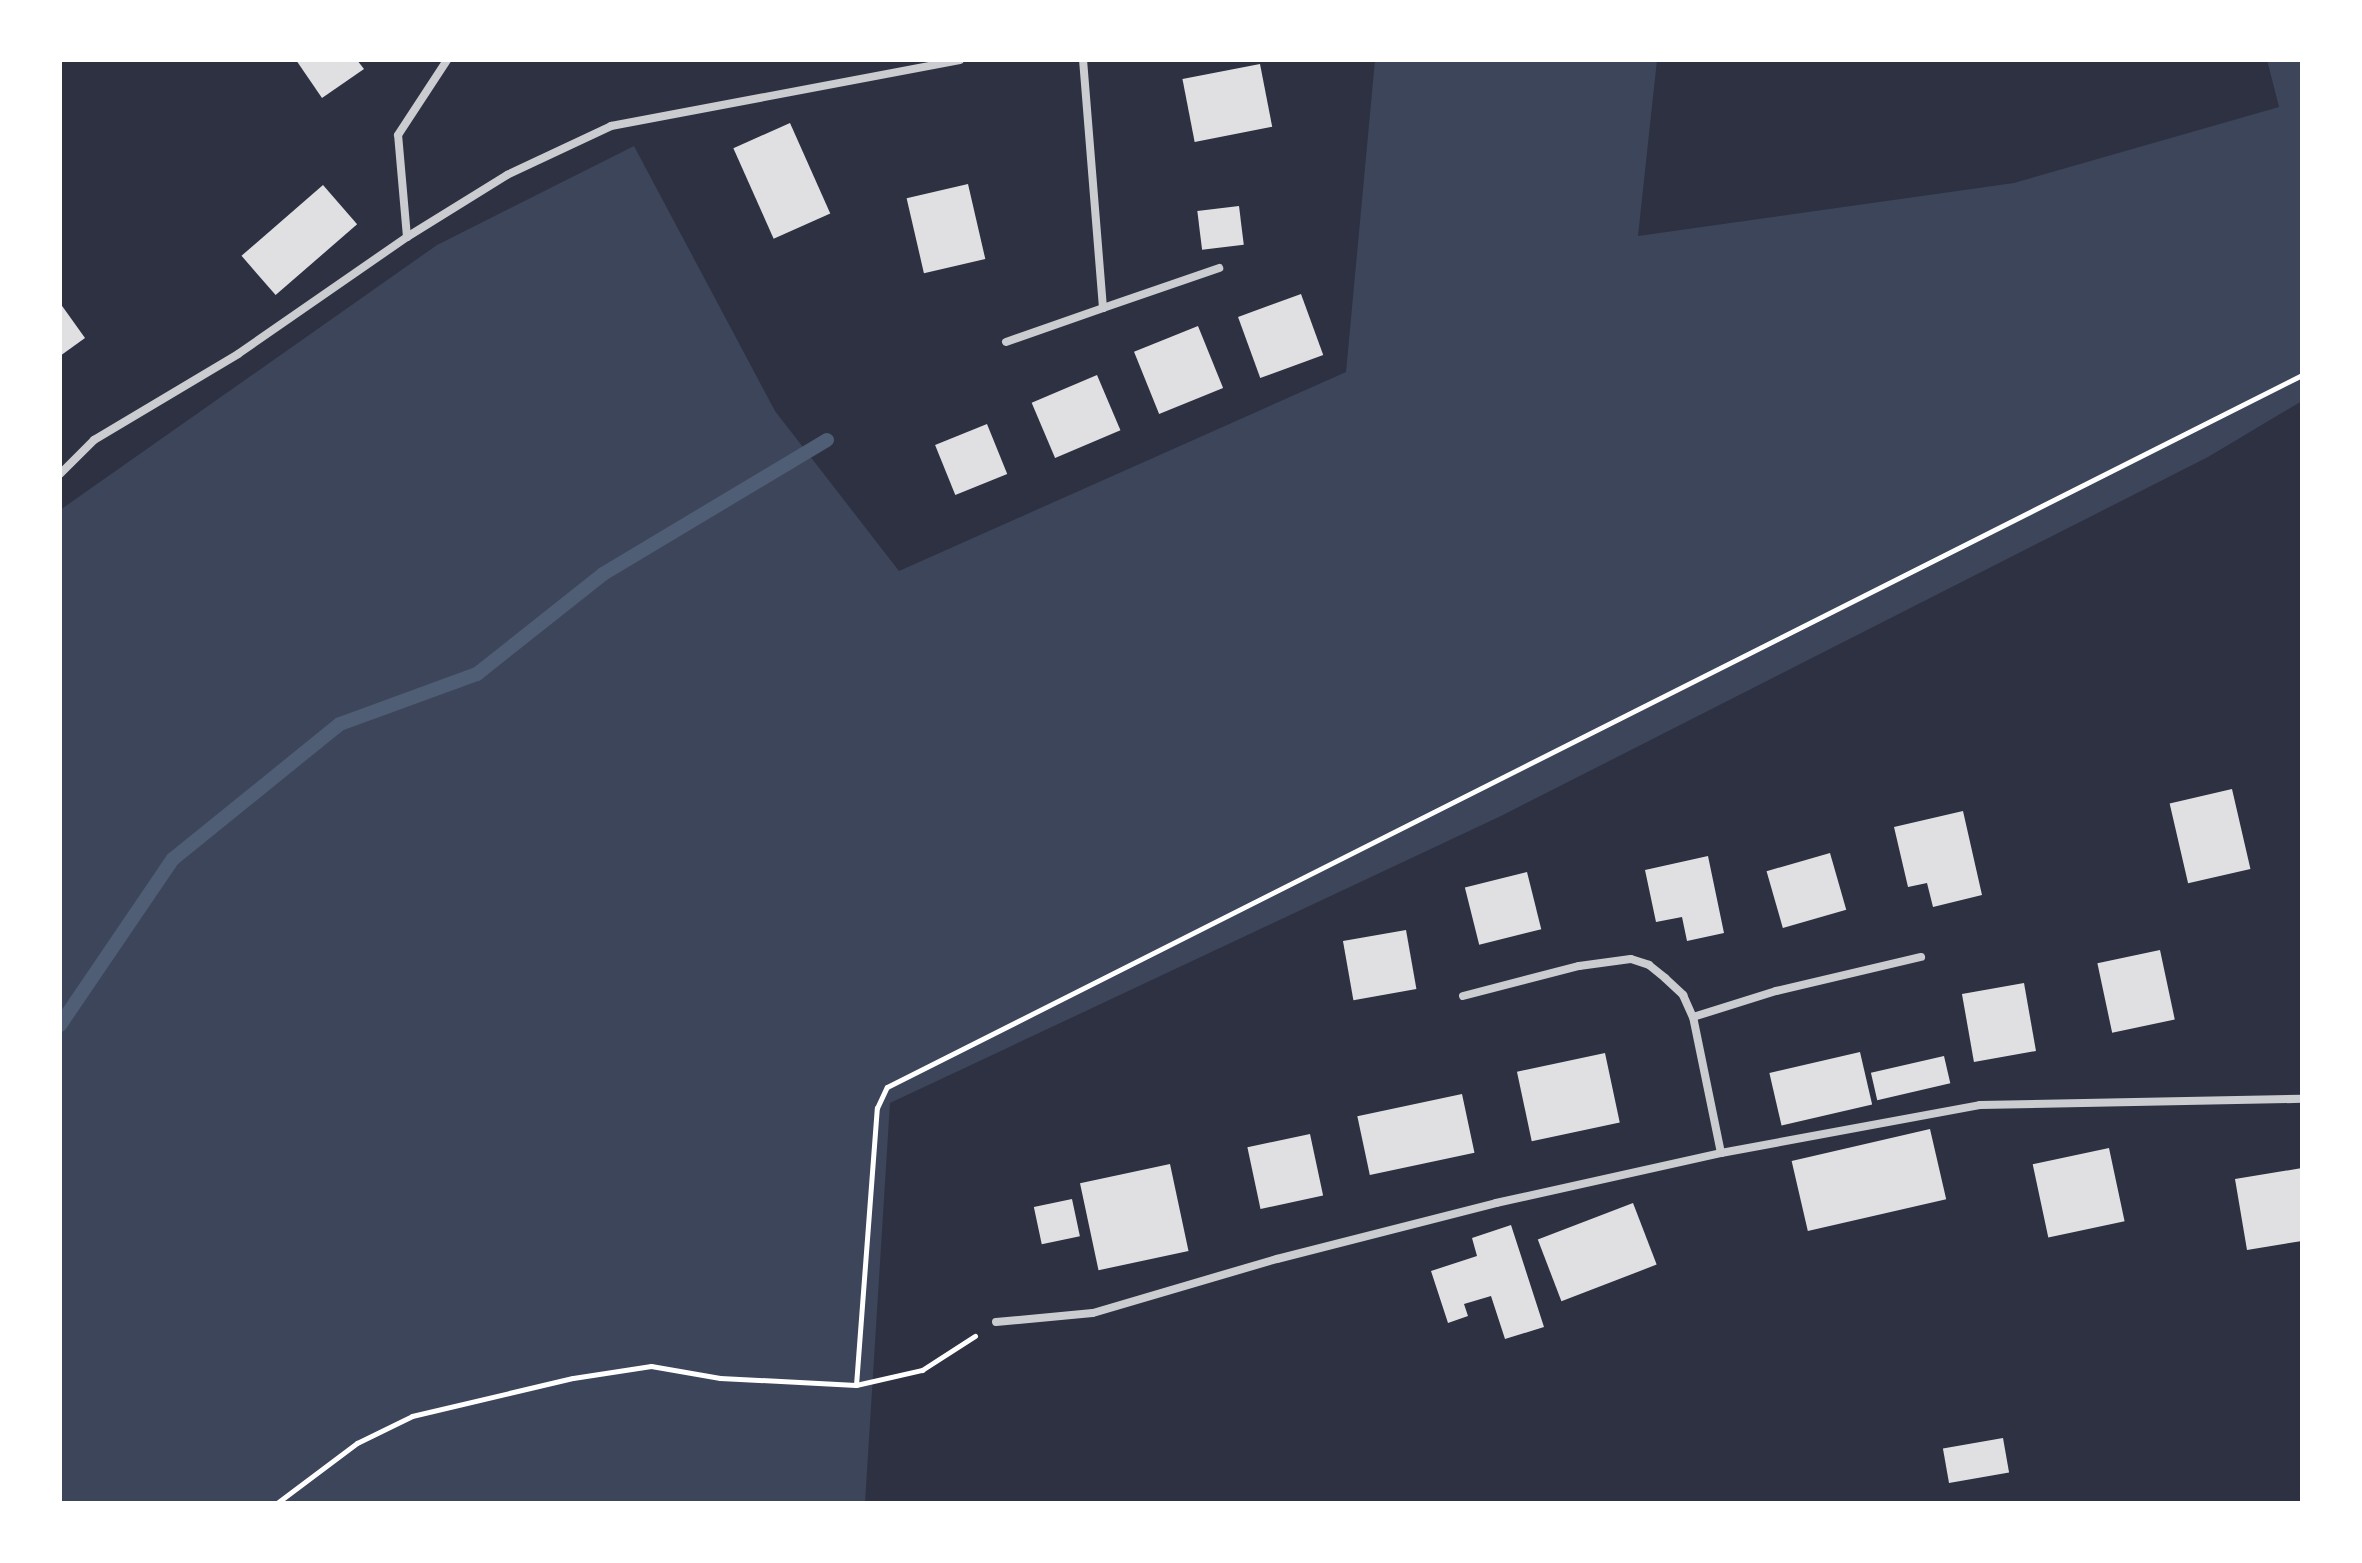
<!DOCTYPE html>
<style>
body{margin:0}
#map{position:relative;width:2362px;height:1563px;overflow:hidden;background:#2d3142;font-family:"Nunito Sans",sans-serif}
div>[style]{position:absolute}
.green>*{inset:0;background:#3c4559}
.stream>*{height:14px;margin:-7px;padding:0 7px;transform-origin:7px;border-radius:7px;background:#4f5d75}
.building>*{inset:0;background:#e0e0e3;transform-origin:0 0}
.path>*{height:5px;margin:-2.5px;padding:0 2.5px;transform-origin:2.5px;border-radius:2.5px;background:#fff}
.minor>*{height:8px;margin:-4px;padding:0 4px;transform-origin:4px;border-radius:4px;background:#caccd0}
span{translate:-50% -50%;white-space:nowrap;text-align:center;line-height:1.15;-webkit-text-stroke:6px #fff;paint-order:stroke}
.frame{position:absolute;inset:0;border:62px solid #fff;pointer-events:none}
</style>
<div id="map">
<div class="green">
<div style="clip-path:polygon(1375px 60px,1657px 60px,1638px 236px,2014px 183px,2279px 107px,2267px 60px,2302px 60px,2302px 401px,2208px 457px,1501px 816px,890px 1103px,865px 1503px,60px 1503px,60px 510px,437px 245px,634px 146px,775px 411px,899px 571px,1346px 372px)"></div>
</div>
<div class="stream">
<div style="left:60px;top:1025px;width:201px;rotate:-55.8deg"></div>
<div style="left:173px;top:859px;width:215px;rotate:-39deg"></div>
<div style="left:340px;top:724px;width:146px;rotate:-20.1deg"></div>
<div style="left:477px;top:674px;width:161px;rotate:-38.4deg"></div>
<div style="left:603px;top:574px;width:261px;rotate:-30.9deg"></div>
</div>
<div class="building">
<div style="clip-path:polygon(296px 60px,357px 60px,364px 69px,322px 98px)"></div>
<div style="left:1260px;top:64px;width:64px;height:79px;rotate:79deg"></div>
<div style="left:790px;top:123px;width:99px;height:62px;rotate:66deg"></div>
<div style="left:968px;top:184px;width:77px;height:63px;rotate:77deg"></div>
<div style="left:323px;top:185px;width:52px;height:108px;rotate:49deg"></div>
<div style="left:1239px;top:206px;width:39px;height:42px;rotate:83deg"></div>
<div style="left:1301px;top:294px;width:65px;height:67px;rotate:70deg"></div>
<div style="clip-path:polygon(60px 303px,85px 338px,60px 356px)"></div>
<div style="left:1198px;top:326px;width:67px;height:69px;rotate:68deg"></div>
<div style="left:1097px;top:375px;width:60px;height:71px;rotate:67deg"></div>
<div style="left:987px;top:424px;width:54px;height:56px;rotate:68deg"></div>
<div style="left:2232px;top:789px;width:82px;height:64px;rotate:77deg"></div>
<div style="clip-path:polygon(1963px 811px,1982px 895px,1933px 907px,1927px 883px,1908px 887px,1894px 827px)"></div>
<div style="left:1830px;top:853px;width:59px;height:66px;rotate:74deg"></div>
<div style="clip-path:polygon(1708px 856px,1724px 933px,1687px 941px,1682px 917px,1656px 922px,1645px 870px)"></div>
<div style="left:1527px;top:872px;width:59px;height:64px;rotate:76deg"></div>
<div style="left:1406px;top:930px;width:60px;height:64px;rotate:80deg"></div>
<div style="left:2160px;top:950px;width:71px;height:64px;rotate:78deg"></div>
<div style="left:2024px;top:983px;width:69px;height:63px;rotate:80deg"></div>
<div style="left:1860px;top:1052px;width:54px;height:93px;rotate:77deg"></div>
<div style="left:1605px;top:1053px;width:71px;height:90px;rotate:78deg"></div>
<div style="left:1944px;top:1056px;width:28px;height:75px;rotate:77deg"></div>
<div style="left:1462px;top:1094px;width:60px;height:107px;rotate:78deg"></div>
<div style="left:1930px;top:1129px;width:72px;height:142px;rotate:77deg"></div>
<div style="left:1310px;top:1134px;width:63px;height:64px;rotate:78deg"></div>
<div style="left:2109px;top:1148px;width:75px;height:78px;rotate:78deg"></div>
<div style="left:1170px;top:1164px;width:89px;height:92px;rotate:78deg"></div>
<div style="clip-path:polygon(2302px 1168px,2302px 1241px,2247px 1250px,2235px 1179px)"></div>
<div style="left:1072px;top:1199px;width:38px;height:39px;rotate:78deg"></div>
<div style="left:1633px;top:1203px;width:66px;height:102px;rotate:69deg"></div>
<div style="clip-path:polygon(1511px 1225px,1544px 1327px,1505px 1339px,1491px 1296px,1464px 1304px,1468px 1316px,1448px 1323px,1431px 1271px,1477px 1256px,1472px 1238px)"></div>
<div style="left:2003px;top:1438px;width:35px;height:61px;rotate:80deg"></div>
</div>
<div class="path">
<div style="left:856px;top:1385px;width:278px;rotate:-85.7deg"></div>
<div style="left:877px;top:1108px;width:23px;rotate:-65deg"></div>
<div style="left:887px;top:1087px;width:1584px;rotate:-26.71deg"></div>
<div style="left:277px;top:1503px;width:100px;rotate:-36.9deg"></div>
<div style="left:357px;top:1443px;width:61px;rotate:-26.1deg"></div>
<div style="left:412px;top:1416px;width:165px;rotate:-13.3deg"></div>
<div style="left:573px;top:1378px;width:79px;rotate:-8.7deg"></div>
<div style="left:651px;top:1366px;width:70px;rotate:9.9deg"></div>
<div style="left:720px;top:1378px;width:136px;rotate:2.9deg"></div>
<div style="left:856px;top:1385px;width:68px;rotate:-12.8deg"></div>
<div style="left:922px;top:1370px;width:63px;rotate:-32.7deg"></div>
</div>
<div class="minor">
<div style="left:407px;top:237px;width:102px;rotate:-95deg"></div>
<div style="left:398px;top:135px;width:90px;rotate:-56.8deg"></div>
<div style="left:1103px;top:308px;width:123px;rotate:-19deg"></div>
<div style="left:1006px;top:342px;width:103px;rotate:-19.3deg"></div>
<div style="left:1103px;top:308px;width:249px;rotate:-94.6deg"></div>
<div style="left:60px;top:474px;width:48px;rotate:-45deg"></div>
<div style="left:94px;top:440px;width:168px;rotate:-30.8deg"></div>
<div style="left:238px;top:354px;width:206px;rotate:-34.7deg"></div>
<div style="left:407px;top:237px;width:118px;rotate:-31.8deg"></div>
<div style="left:507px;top:175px;width:115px;rotate:-25.2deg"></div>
<div style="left:611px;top:126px;width:355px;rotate:-10.7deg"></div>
<div style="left:1463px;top:996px;width:120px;rotate:-14.5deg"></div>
<div style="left:1579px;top:966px;width:52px;rotate:-7.7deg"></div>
<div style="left:1631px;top:959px;width:19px;rotate:18deg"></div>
<div style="left:1649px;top:965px;width:21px;rotate:39deg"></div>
<div style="left:1665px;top:978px;width:25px;rotate:43deg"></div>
<div style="left:1683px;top:995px;width:24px;rotate:66deg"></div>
<div style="left:1721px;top:1153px;width:139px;rotate:-101.6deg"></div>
<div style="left:1693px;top:1017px;width:87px;rotate:-17.4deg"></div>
<div style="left:1776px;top:991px;width:149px;rotate:-13.2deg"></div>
<div style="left:996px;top:1322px;width:97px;rotate:-5.3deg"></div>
<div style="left:1093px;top:1313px;width:192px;rotate:-16.4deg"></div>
<div style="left:1277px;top:1259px;width:226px;rotate:-14.3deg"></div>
<div style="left:1496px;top:1203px;width:230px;rotate:-12.5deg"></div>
<div style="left:1721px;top:1153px;width:263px;rotate:-10.5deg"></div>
<div style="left:1980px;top:1105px;width:322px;rotate:-1.1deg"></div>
</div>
<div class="frame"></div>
</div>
